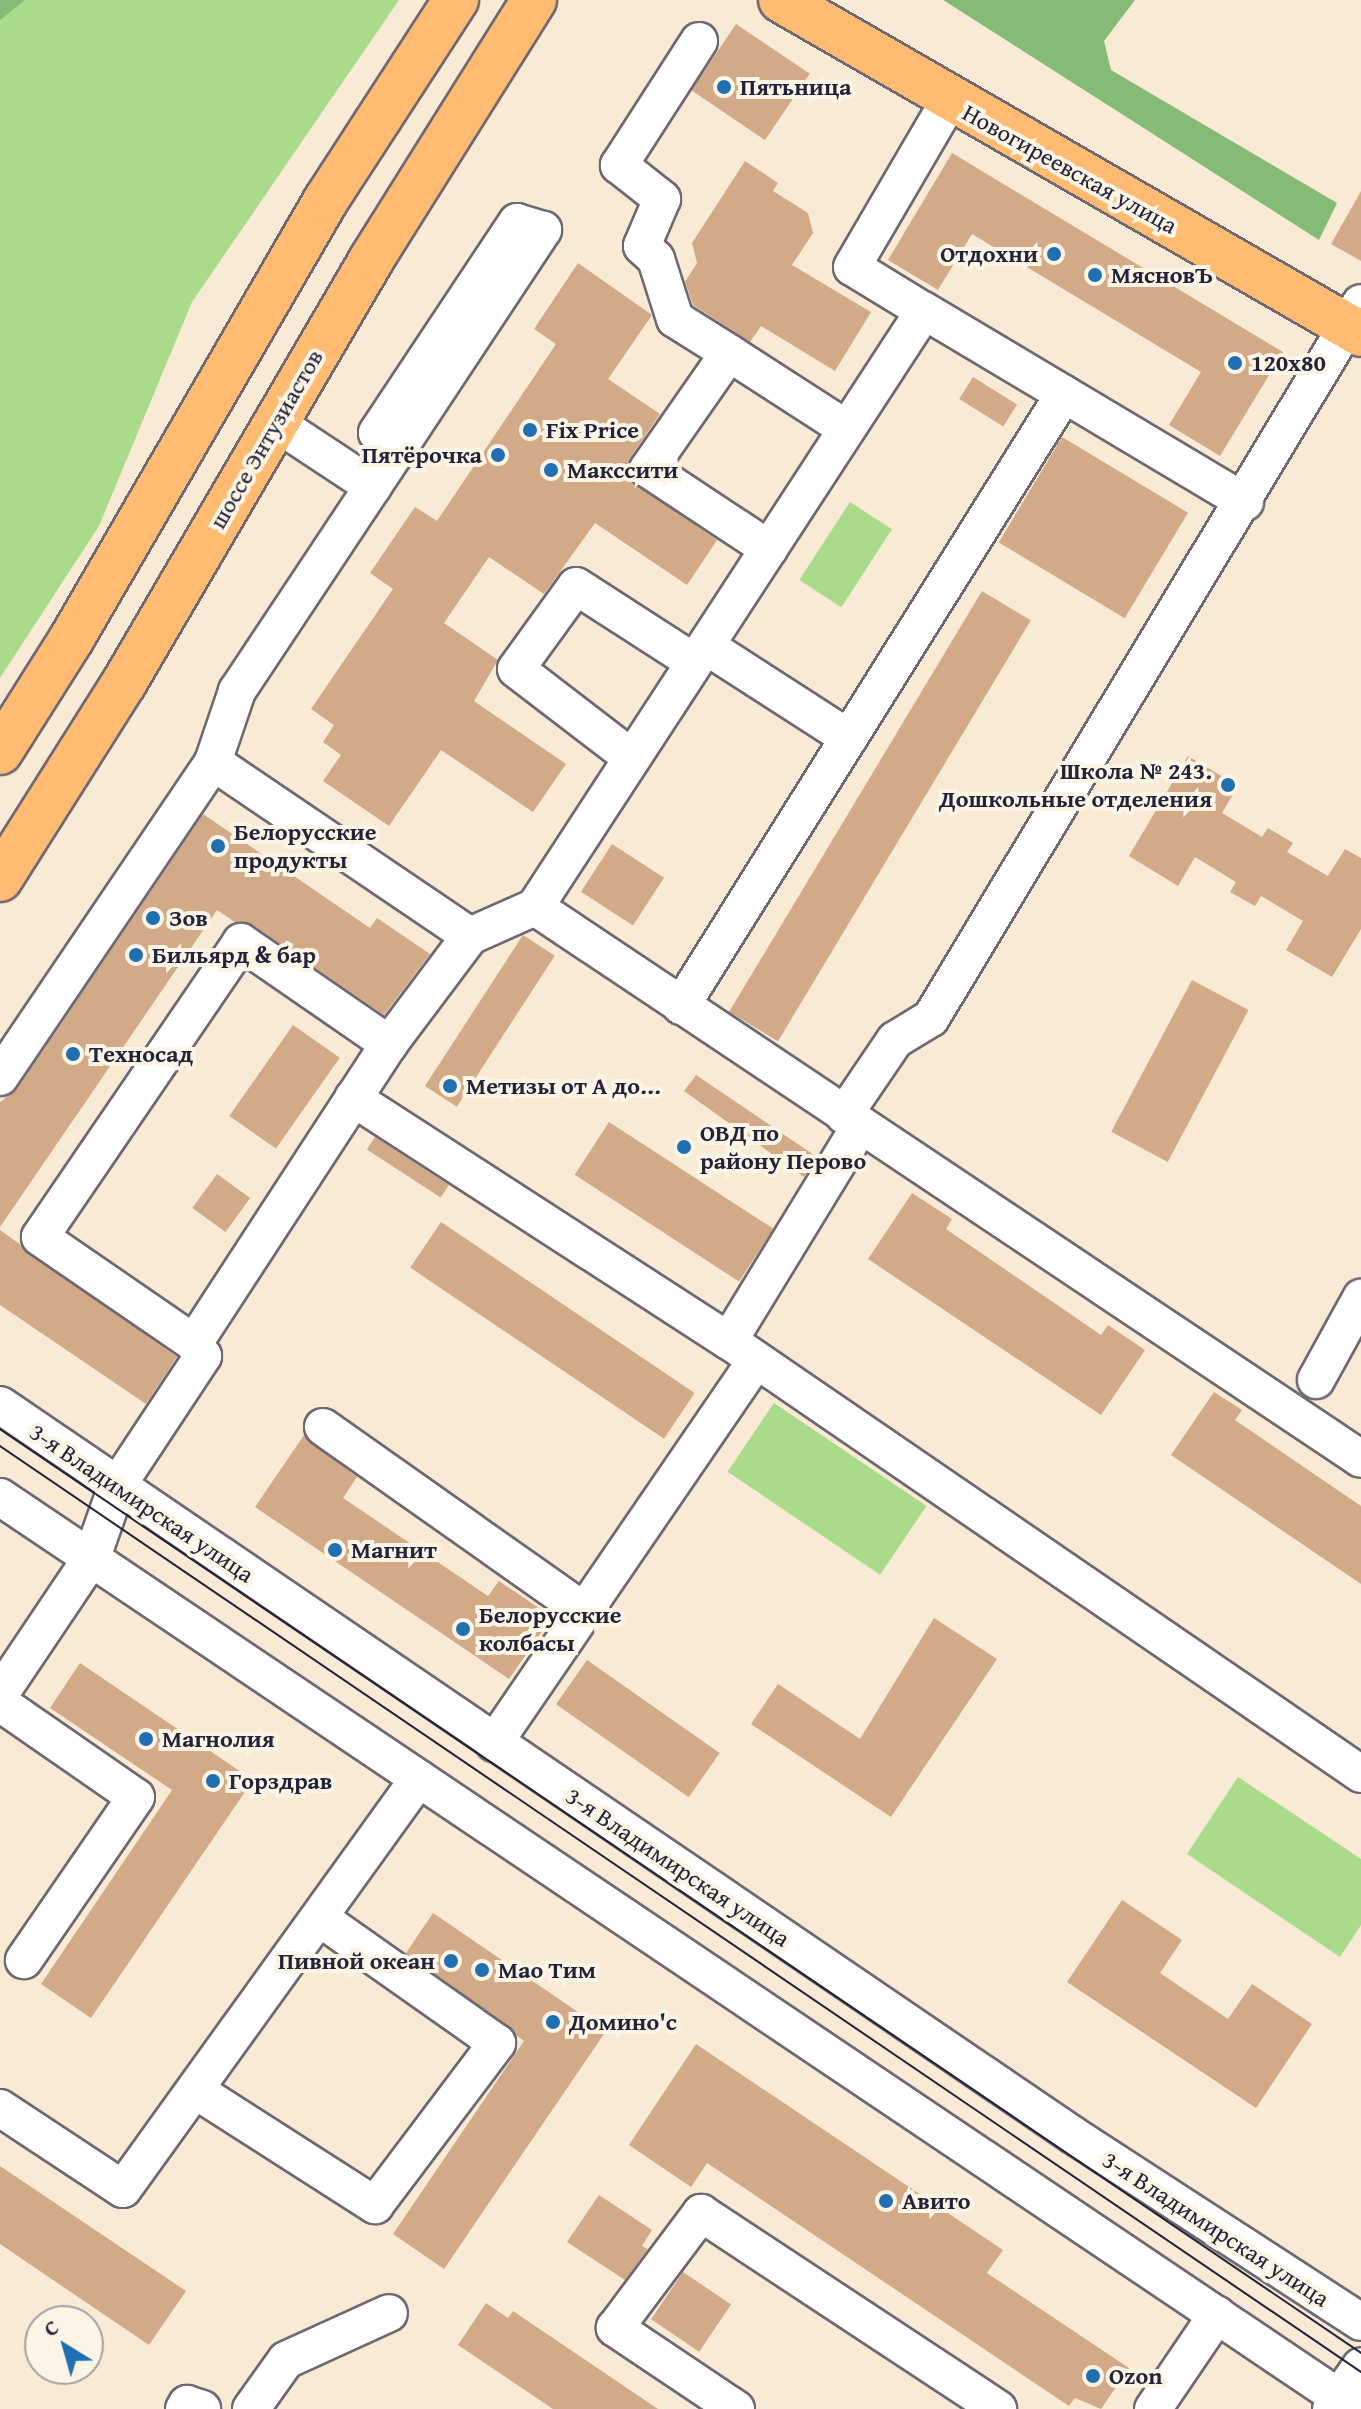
<!DOCTYPE html>
<meta charset="utf-8">
<style>
body{margin:0}
#map{position:relative;width:1361px;height:2409px;overflow:hidden;background:#f8ead4;font-family:"Gentium Book Plus",serif}
div>[style]{position:absolute}
.green>*{inset:0;background:#a9db8a;transform-origin:0 0}
.forest>*{inset:0;background:#86bb76}
.building>*{inset:0;background:#d3aa87;transform-origin:0 0}
.roads{filter:drop-shadow(2px 0 #6d6871) drop-shadow(-2px 0 #6d6871) drop-shadow(0 2px #6d6871) drop-shadow(0 -2px #6d6871)}
.minor>*{height:36px;margin:-18px;padding:0 18px;transform-origin:18px;border-radius:18px;background:#fff}
.major>*{height:44px;margin:-22px;padding:0 22px;transform-origin:22px;border-radius:22px;background:#ffbb71}
.tram>*{height:2px;margin:-1px;padding:0 1px;transform-origin:1px;border-radius:1px;background:#22223b}
.dots>*{width:22px;height:22px;translate:-50% -50%;box-sizing:border-box;border:4px solid #fcf5e5;border-radius:50%}
span{translate:-50% -50%;white-space:nowrap;text-align:center;line-height:1.15;-webkit-text-stroke:8px #fcf5e5;paint-order:stroke}
.poi-label{font-size:24px;color:#22223b;font-weight:700}
.left{translate:0 -50%;text-align:left}
.right{translate:-100% -50%;text-align:right}
.street-label{font-size:24px;color:#22223b}
.north{position:absolute;left:24px;top:2305px;width:80px;height:80px;box-sizing:border-box;background:#fcf5e5;border:2px solid #a5a1a1;border-radius:50%;rotate:323deg;font-size:22px;font-weight:700;line-height:32px;text-align:center;color:#22223b}
.north::after{content:'';display:block;margin:auto;width:28px;height:36px;background:#1f6fb2;clip-path:polygon(50% 0,100% 100%,50% 72%,0 100%)}
</style>
<div id="map">
<div class="green">
<div style="clip-path:polygon(0 0,399px 0,192px 302px,99px 526px,0 678px)"></div>
<div style="left:850px;top:502px;width:50px;height:93px;rotate:33deg"></div>
<div style="left:774px;top:1403px;width:184px;height:83px;rotate:34deg"></div>
<div style="clip-path:polygon(1238px 1777px,1361px 1859px,1361px 1925px,1340px 1957px,1187px 1854px)"></div>
</div>
<div class="forest">
<div style="clip-path:polygon(0 0,25px 0,0 20px)"></div>
<div style="clip-path:polygon(943px 0,1135px 0,1104px 41px,1111px 70px,1337px 203px,1319px 240px)"></div>
</div>
<div class="building">
<div style="left:736px;top:24px;width:89px;height:80px;rotate:34deg"></div>
<div style="clip-path:polygon(952px 153px,1283px 352px,1220px 456px,1169px 425px,1201px 372px,972px 234px,938px 290px,888px 260px)"></div>
<div style="clip-path:polygon(745px 161px,778px 183px,773px 191px,808px 213px,813px 233px,792px 265px,871px 312px,835px 371px,761px 326px,750px 342px,693px 305px,685px 282px,697px 263px,692px 243px)"></div>
<div style="clip-path:polygon(1361px 191px,1361px 261px,1331px 244px)"></div>
<div style="clip-path:polygon(578px 263px,652px 315px,608px 379px,660px 414px,630px 458px,630px 479px,717px 540px,687px 585px,595px 523px,544px 594px,489px 557px,444px 623px,498px 660px,474px 701px,566px 764px,533px 812px,441px 750px,389px 826px,323px 781px,341px 755px,323px 742px,334px 725px,311px 709px,393px 589px,370px 573px,415px 507px,437px 521px,556px 344px,534px 329px)"></div>
<div style="left:973px;top:377px;width:52px;height:26px;rotate:32deg"></div>
<div style="left:1062px;top:437px;width:147px;height:123px;rotate:31deg"></div>
<div style="left:982px;top:591px;width:57px;height:491px;rotate:31deg"></div>
<div style="clip-path:polygon(1188px 756px,1238px 786px,1222px 813px,1262px 837px,1268px 828px,1293px 843px,1287px 852px,1328px 876px,1345px 849px,1361px 858px,1361px 929px,1332px 977px,1286px 950px,1303px 921px,1261px 896px,1255px 906px,1230px 892px,1236px 882px,1195px 857px,1178px 886px,1129px 856px)"></div>
<div style="clip-path:polygon(203px 814px,370px 928px,377px 918px,430px 954px,384px 1015px,253px 925px,235px 922px,217px 910px,0 1227px,0 1102px,17px 1089px)"></div>
<div style="left:612px;top:844px;width:62px;height:57px;rotate:33deg"></div>
<div style="left:523px;top:935px;width:38px;height:180px;rotate:33deg"></div>
<div style="left:1192px;top:980px;width:64px;height:172px;rotate:28deg"></div>
<div style="left:293px;top:1025px;width:57px;height:111px;rotate:35deg"></div>
<div style="clip-path:polygon(696px 1075px,817px 1157px,804px 1177px,684px 1091px)"></div>
<div style="left:609px;top:1122px;width:196px;height:63px;rotate:33deg"></div>
<div style="left:375px;top:1137px;width:88px;height:15px;rotate:33deg"></div>
<div style="left:217px;top:1174px;width:41px;height:42px;rotate:36deg"></div>
<div style="clip-path:polygon(912px 1193px,952px 1219px,946px 1229px,1101px 1335px,1108px 1325px,1145px 1350px,1101px 1415px,868px 1259px)"></div>
<div style="left:441px;top:1222px;width:306px;height:55px;rotate:34deg"></div>
<div style="clip-path:polygon(0 1230px,177px 1357px,146px 1404px,0 1305px)"></div>
<div style="clip-path:polygon(1214px 1392px,1242px 1410px,1235px 1420px,1361px 1506px,1361px 1584px,1171px 1455px)"></div>
<div style="clip-path:polygon(304px 1435px,357px 1477px,343px 1498px,488px 1596px,499px 1581px,552px 1617px,509px 1679px,255px 1507px)"></div>
<div style="clip-path:polygon(934px 1618px,997px 1659px,891px 1817px,751px 1724px,778px 1684px,860px 1739px)"></div>
<div style="left:587px;top:1660px;width:162px;height:54px;rotate:35deg"></div>
<div style="clip-path:polygon(80px 1663px,253px 1780px,91px 2018px,41px 1984px,172px 1790px,50px 1708px)"></div>
<div style="clip-path:polygon(1122px 1900px,1182px 1940px,1160px 1973px,1228px 2019px,1252px 1984px,1312px 2024px,1256px 2108px,1067px 1982px)"></div>
<div style="clip-path:polygon(433px 1913px,606px 2031px,444px 2269px,393px 2234px,524px 2041px,406px 1953px)"></div>
<div style="clip-path:polygon(696px 2044px,1003px 2250px,987px 2273px,1129px 2368px,1101px 2409px,1075px 2398px,1069px 2406px,707px 2163px,691px 2187px,629px 2145px)"></div>
<div style="clip-path:polygon(0 2166px,186px 2291px,149px 2345px,0 2244px)"></div>
<div style="clip-path:polygon(599px 2195px,652px 2230px,642px 2246px,648px 2249px,625px 2280px,567px 2242px)"></div>
<div style="left:683px;top:2272px;width:58px;height:57px;rotate:34deg"></div>
<div style="clip-path:polygon(486px 2303px,508px 2318px,513px 2311px,658px 2409px,553px 2409px,458px 2345px)"></div>
</div>
<div class="roads">
<div class="minor">
<div style="left:699px;top:41px;width:148px;rotate:122.8deg"></div>
<div style="left:619px;top:165px;width:55px;rotate:38.3deg"></div>
<div style="left:662px;top:199px;width:51px;rotate:113.1deg"></div>
<div style="left:642px;top:246px;width:19px;rotate:43deg"></div>
<div style="left:656px;top:259px;width:63px;rotate:72.4deg"></div>
<div style="left:675px;top:319px;width:64px;rotate:32.2deg"></div>
<div style="left:924px;top:311px;width:84px;rotate:-148.6deg"></div>
<div style="left:852px;top:267px;width:192px;rotate:-59.7deg"></div>
<div style="left:276px;top:423px;width:116px;rotate:33.4deg"></div>
<div style="left:1245px;top:502px;width:374px;rotate:-149.2deg"></div>
<div style="left:924px;top:311px;width:712px;rotate:123.13deg"></div>
<div style="left:535px;top:907px;width:993px;rotate:33.75deg"></div>
<div style="left:769px;top:549px;width:145px;rotate:-146.5deg"></div>
<div style="left:648px;top:469px;width:141px;rotate:-55.1deg"></div>
<div style="left:729px;top:353px;width:140px;rotate:32.8deg"></div>
<div style="left:706px;top:646px;width:170px;rotate:32.8deg"></div>
<div style="left:632px;top:758px;width:146px;rotate:-142.5deg"></div>
<div style="left:516px;top:669px;width:102px;rotate:-54.1deg"></div>
<div style="left:576px;top:586px;width:140px;rotate:32.8deg"></div>
<div style="left:213px;top:762px;width:75px;rotate:-71.3deg"></div>
<div style="left:237px;top:691px;width:291px;rotate:-56.4deg"></div>
<div style="left:398px;top:449px;width:263px;rotate:-56.5deg"></div>
<div style="left:543px;top:230px;width:27px;rotate:-163deg"></div>
<div style="left:517px;top:222px;width:253px;rotate:123.6deg"></div>
<div style="left:377px;top:433px;width:26px;rotate:37deg"></div>
<div style="left:681px;top:1006px;width:722px;rotate:-57.96deg"></div>
<div style="left:0;top:1077px;width:380px;rotate:-55.9deg"></div>
<div style="left:213px;top:762px;width:310px;rotate:34.1deg"></div>
<div style="left:353px;top:1098px;width:448px;rotate:32.9deg"></div>
<div style="left:844px;top:1115px;width:91px;rotate:-55.8deg"></div>
<div style="left:895px;top:1040px;width:42px;rotate:-31.4deg"></div>
<div style="left:931px;top:1018px;width:834px;rotate:-58.98deg"></div>
<div style="left:860px;top:1126px;width:252px;rotate:121.4deg"></div>
<div style="left:729px;top:1341px;width:766px;rotate:34.42deg"></div>
<div style="left:194px;top:1343px;width:357px;rotate:-56.9deg"></div>
<div style="left:389px;top:1044px;width:135px;rotate:-53.1deg"></div>
<div style="left:470px;top:936px;width:71px;rotate:-24deg"></div>
<div style="left:1316px;top:1380px;width:94px;rotate:-61.2deg"></div>
<div style="left:0;top:1405px;width:1298px;rotate:34.23deg"></div>
<div style="left:1073px;top:2135px;width:343px;rotate:33deg"></div>
<div style="left:323px;top:1427px;width:319px;rotate:35.2deg"></div>
<div style="left:0;top:1497px;width:1634px;rotate:33.92deg"></div>
<div style="left:0;top:1694px;width:165px;rotate:-56.1deg"></div>
<div style="left:92px;top:1557px;width:75px;rotate:-70.6deg"></div>
<div style="left:117px;top:1486px;width:156px;rotate:-56.5deg"></div>
<div style="left:203px;top:1356px;width:16px;rotate:-125deg"></div>
<div style="left:194px;top:1343px;width:187px;rotate:-145.5deg"></div>
<div style="left:40px;top:1237px;width:357px;rotate:-55.7deg"></div>
<div style="left:241px;top:942px;width:180px;rotate:34.6deg"></div>
<div style="left:0;top:1703px;width:165px;rotate:34.7deg"></div>
<div style="left:136px;top:1797px;width:198px;rotate:124.5deg"></div>
<div style="left:494px;top:1743px;width:464px;rotate:-55.6deg"></div>
<div style="left:195px;top:2090px;width:214px;rotate:32.6deg"></div>
<div style="left:375px;top:2205px;width:203px;rotate:-53deg"></div>
<div style="left:497px;top:2043px;width:215px;rotate:-144.8deg"></div>
<div style="left:0;top:2108px;width:147px;rotate:33.4deg"></div>
<div style="left:123px;top:2189px;width:506px;rotate:-54.24deg"></div>
<div style="left:184px;top:2409px;width:6px;rotate:-59deg"></div>
<div style="left:187px;top:2404px;width:16px;rotate:18deg"></div>
<div style="left:251px;top:2409px;width:60px;rotate:-54.5deg"></div>
<div style="left:286px;top:2360px;width:113px;rotate:-24.5deg"></div>
<div style="left:736px;top:2409px;width:146px;rotate:-146.2deg"></div>
<div style="left:615px;top:2328px;width:144px;rotate:-53.2deg"></div>
<div style="left:701px;top:2213px;width:356px;rotate:33.4deg"></div>
<div style="left:1153px;top:2409px;width:114px;rotate:-55.8deg"></div>
<div style="left:1331px;top:2409px;width:52px;rotate:-55.1deg"></div>
</div>
<div class="major">
<div style="left:781px;top:0;width:669px;rotate:29.94deg"></div>
<div style="left:0;top:752px;width:135px;rotate:-57.7deg"></div>
<div style="left:72px;top:638px;width:506px;rotate:-59.89deg"></div>
<div style="left:326px;top:200px;width:239px;rotate:-57deg"></div>
<div style="left:0;top:879px;width:232px;rotate:-57.7deg"></div>
<div style="left:124px;top:683px;width:490px;rotate:-59.7deg"></div>
<div style="left:371px;top:260px;width:307px;rotate:-57.9deg"></div>
</div>
</div>
<div class="tram">
<div style="left:0;top:1429px;width:1645px;rotate:34.17deg"></div>
<div style="left:0;top:1446px;width:1646px;rotate:34.23deg"></div>
</div>
<div class="dots">
<div style="left:724px;top:87px;background:#1f6fb2"></div>
<div style="left:1054px;top:254px;background:#1f6fb2"></div>
<div style="left:1095px;top:275px;background:#1f6fb2"></div>
<div style="left:1235px;top:363px;background:#1f6fb2"></div>
<div style="left:530px;top:430px;background:#1f6fb2"></div>
<div style="left:498px;top:455px;background:#1f6fb2"></div>
<div style="left:551px;top:470px;background:#1f6fb2"></div>
<div style="left:1228px;top:785px;background:#1f6fb2"></div>
<div style="left:218px;top:846px;background:#1f6fb2"></div>
<div style="left:153px;top:918px;background:#1f6fb2"></div>
<div style="left:136px;top:955px;background:#1f6fb2"></div>
<div style="left:73px;top:1054px;background:#1f6fb2"></div>
<div style="left:450px;top:1086px;background:#1f6fb2"></div>
<div style="left:684px;top:1147px;background:#1f6fb2"></div>
<div style="left:335px;top:1550px;background:#1f6fb2"></div>
<div style="left:463px;top:1629px;background:#1f6fb2"></div>
<div style="left:146px;top:1739px;background:#1f6fb2"></div>
<div style="left:213px;top:1781px;background:#1f6fb2"></div>
<div style="left:451px;top:1961px;background:#1f6fb2"></div>
<div style="left:482px;top:1970px;background:#1f6fb2"></div>
<div style="left:553px;top:2022px;background:#1f6fb2"></div>
<div style="left:886px;top:2201px;background:#1f6fb2"></div>
<div style="left:1093px;top:2376px;background:#1f6fb2"></div>
</div>
<div class="poi-label">
<span class="left" style="left:740px;top:87px">Пятьница</span>
<span class="right" style="left:1038px;top:254px">Отдохни</span>
<span class="left" style="left:1111px;top:275px">МясновЪ</span>
<span class="left" style="left:1251px;top:363px">120x80</span>
<span class="left" style="left:546px;top:430px">Fix Price</span>
<span class="right" style="left:482px;top:455px">Пятёрочка</span>
<span class="left" style="left:567px;top:470px">Макссити</span>
<span class="right" style="left:1212px;top:785px">Школа № 243.<br>Дошкольные отделения</span>
<span class="left" style="left:234px;top:846px">Белорусские<br>продукты</span>
<span class="left" style="left:169px;top:918px">Зов</span>
<span class="left" style="left:152px;top:955px">Бильярд &amp; бар</span>
<span class="left" style="left:89px;top:1054px">Техносад</span>
<span class="left" style="left:466px;top:1086px">Метизы от А до…</span>
<span class="left" style="left:700px;top:1147px">ОВД по<br>району Перово</span>
<span class="left" style="left:351px;top:1550px">Магнит</span>
<span class="left" style="left:479px;top:1629px">Белорусские<br>колбасы</span>
<span class="left" style="left:162px;top:1739px">Магнолия</span>
<span class="left" style="left:229px;top:1781px">Горздрав</span>
<span class="right" style="left:435px;top:1961px">Пивной океан</span>
<span class="left" style="left:498px;top:1970px">Мао Тим</span>
<span class="left" style="left:569px;top:2022px">Домино'c</span>
<span class="left" style="left:902px;top:2201px">Авито</span>
<span class="left" style="left:1109px;top:2376px">Ozon</span>
</div>
<div class="street-label">
<span style="left:1070px;top:169px;rotate:29deg">Новогиреевская улица</span>
<span style="left:266px;top:439px;rotate:-60deg">шоссе Энтузиастов</span>
<span style="left:142px;top:1503px;rotate:34deg">3-я Владимирская улица</span>
<span style="left:678px;top:1867px;rotate:34deg">3-я Владимирская улица</span>
<span style="left:1216px;top:2229px;rotate:33deg">3-я Владимирская улица</span>
</div>
<div class="north">С</div>
</div>
